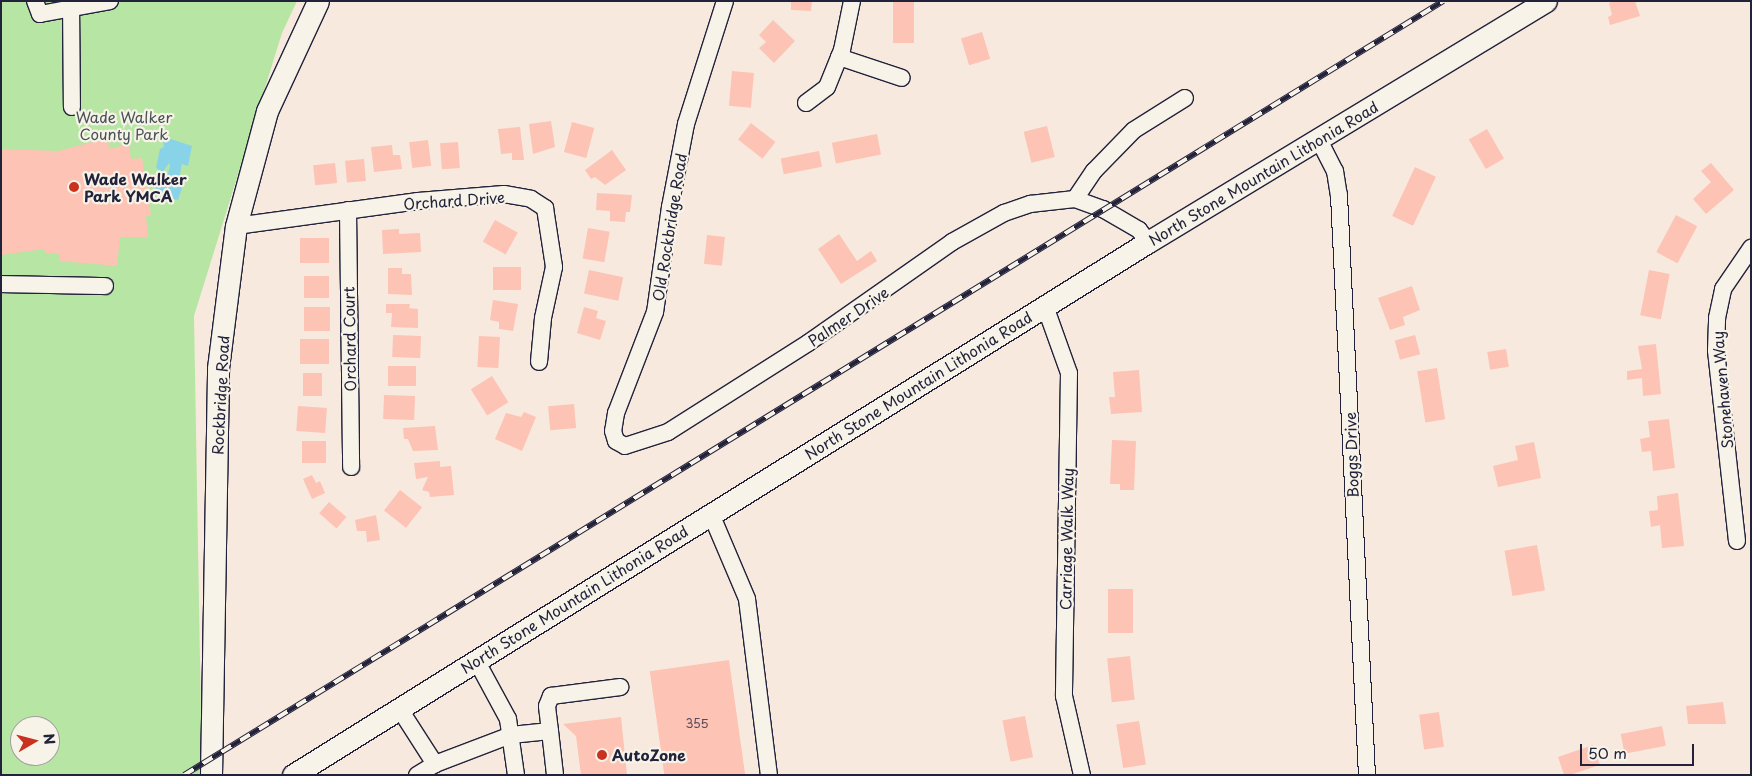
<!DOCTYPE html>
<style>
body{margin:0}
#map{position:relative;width:1752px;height:776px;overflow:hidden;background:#f8e9de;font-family:"Playpen Sans",sans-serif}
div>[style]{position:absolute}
.green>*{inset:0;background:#b7e5a3}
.water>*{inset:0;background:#89d3e9}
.building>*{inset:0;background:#fdc3b4;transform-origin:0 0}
.roads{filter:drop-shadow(1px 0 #22223b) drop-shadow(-1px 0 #22223b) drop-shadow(0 1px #22223b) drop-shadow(0 -1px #22223b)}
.minor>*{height:16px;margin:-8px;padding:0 8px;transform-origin:8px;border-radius:8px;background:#f7f3e8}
.major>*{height:21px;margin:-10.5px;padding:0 10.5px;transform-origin:10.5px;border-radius:10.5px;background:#f7f3e8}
.rail>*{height:5.5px;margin-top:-2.75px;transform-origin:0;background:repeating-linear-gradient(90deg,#f7f3e8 0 11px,#22223b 0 22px);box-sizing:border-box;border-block:1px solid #22223b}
.dots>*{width:14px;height:14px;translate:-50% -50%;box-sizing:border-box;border:2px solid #f7f3e8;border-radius:50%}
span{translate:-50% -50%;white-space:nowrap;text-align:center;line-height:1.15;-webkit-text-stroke:4.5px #f7f3e8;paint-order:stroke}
.number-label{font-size:12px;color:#594a59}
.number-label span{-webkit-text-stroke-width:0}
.park-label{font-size:15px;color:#475355}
.street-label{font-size:15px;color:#22223b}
.poi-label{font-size:15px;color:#22223b;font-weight:700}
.left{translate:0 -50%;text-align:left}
.frame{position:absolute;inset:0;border:2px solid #22223b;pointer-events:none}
.north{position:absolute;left:10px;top:716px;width:50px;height:50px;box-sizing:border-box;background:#f7f3e8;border:1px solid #a29fa3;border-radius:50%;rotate:82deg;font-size:14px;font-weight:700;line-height:20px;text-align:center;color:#22223b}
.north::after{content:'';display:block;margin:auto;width:18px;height:22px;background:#c8321e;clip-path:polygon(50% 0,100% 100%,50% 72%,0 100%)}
.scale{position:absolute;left:1580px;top:744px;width:114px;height:22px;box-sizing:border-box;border:2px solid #22223b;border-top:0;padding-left:6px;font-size:15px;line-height:18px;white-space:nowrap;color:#22223b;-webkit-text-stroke:4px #f7f3e8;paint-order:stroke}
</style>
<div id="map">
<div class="green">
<div style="clip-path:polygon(evenodd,1px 1px,297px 1px,282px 33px,194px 316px,202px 775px,1px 775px,1px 1px,20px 726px,50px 726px,50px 756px,20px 756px,20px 726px)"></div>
</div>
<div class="water">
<div style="clip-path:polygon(168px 138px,192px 146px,188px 166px,182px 164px,178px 184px,183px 185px,178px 200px,154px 195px,157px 178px,166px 181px,170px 166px,169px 163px,163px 172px,156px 168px,160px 149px,164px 147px,163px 141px)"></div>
</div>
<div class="building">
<div style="clip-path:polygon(791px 1px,812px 1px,811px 11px,791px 10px)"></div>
<div style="left:893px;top:1px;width:21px;height:42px"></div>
<div style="clip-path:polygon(1614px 1px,1635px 1px,1640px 16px,1610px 25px,1608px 17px,1612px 15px,1609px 3px)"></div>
<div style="clip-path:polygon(773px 20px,795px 41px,774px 63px,759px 48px,766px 42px,759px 35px)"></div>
<div style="left:982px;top:32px;width:28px;height:22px;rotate:73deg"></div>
<div style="left:732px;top:71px;width:22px;height:35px;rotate:5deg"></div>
<div style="clip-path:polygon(551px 121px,555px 147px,533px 154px,529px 124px)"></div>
<div style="left:572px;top:122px;width:23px;height:31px;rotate:15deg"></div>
<div style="left:751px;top:123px;width:31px;height:21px;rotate:38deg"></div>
<div style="left:1047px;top:126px;width:32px;height:24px;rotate:76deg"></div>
<div style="clip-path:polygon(520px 127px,524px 160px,512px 160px,512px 153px,501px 154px,498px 129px)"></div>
<div style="left:1487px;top:129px;width:34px;height:21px;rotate:60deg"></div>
<div style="left:877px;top:134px;width:21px;height:46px;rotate:79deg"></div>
<div style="clip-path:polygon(108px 138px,109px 149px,129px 144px,131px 159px,142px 158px,151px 215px,146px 216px,148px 237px,120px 237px,117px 266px,60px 261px,60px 254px,46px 253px,44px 249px,1px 255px,1px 149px,58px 151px)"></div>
<div style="left:428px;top:140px;width:26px;height:19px;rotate:83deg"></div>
<div style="left:458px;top:142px;width:26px;height:18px;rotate:86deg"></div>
<div style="clip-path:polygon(392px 145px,393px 155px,400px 155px,402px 169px,374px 172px,371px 147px)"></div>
<div style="clip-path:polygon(612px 150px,626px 170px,605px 185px,595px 177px,591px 179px,585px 170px)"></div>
<div style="left:819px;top:151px;width:16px;height:39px;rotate:79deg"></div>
<div style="left:364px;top:159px;width:22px;height:19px;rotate:85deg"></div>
<div style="left:335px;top:163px;width:20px;height:22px;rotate:84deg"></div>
<div style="clip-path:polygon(1711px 163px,1734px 190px,1706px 214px,1693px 199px,1711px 182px,1701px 171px)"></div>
<div style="left:1415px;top:167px;width:23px;height:54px;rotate:25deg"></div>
<div style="clip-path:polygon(597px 193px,632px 195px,630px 212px,626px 212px,625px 222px,610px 221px,610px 211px,596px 210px)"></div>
<div style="left:1676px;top:215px;width:24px;height:42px;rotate:28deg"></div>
<div style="left:495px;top:220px;width:26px;height:25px;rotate:29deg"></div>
<div style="left:588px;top:228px;width:22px;height:31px;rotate:10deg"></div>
<div style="clip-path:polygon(399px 229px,399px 234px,420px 233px,421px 252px,383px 254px,382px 230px)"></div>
<div style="clip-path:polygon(839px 234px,857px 261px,871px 251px,877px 261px,841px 284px,818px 249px)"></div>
<div style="left:707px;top:235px;width:18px;height:29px;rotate:6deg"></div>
<div style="left:300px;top:238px;width:29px;height:25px"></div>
<div style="left:493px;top:267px;width:28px;height:23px"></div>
<div style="clip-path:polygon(388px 268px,402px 268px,402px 274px,411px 274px,412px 295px,388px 294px)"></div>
<div style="left:589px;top:270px;width:35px;height:24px;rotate:12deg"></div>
<div style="left:1649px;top:270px;width:21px;height:46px;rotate:11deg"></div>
<div style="left:304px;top:276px;width:25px;height:22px"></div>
<div style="clip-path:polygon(1412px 286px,1420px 310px,1403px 317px,1405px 325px,1390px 330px,1378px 298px)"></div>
<div style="clip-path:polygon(493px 300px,518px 304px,513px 331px,499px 329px,499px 322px,490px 320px)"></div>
<div style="clip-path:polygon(386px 304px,410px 304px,409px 308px,418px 309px,418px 328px,391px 327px,392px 313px,386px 313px)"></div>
<div style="left:304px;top:307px;width:26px;height:24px"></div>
<div style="clip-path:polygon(584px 307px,598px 311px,596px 318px,606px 321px,600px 340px,577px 333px)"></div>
<div style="left:393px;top:335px;width:28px;height:22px;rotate:2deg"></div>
<div style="left:1415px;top:335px;width:20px;height:21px;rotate:75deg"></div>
<div style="left:479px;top:336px;width:21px;height:31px;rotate:3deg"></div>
<div style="left:329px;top:339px;width:25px;height:29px;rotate:90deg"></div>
<div style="clip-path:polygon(1656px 344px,1661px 394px,1643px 396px,1642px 378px,1627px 380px,1627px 371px,1642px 369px,1638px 346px)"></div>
<div style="left:1506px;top:349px;width:18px;height:19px;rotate:81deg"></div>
<div style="left:388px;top:366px;width:28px;height:20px"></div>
<div style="left:1437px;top:368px;width:52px;height:20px;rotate:81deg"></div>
<div style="clip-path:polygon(1139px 370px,1142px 412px,1111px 414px,1109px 397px,1115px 397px,1113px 372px)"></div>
<div style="left:303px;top:373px;width:19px;height:23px"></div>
<div style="left:492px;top:376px;width:31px;height:25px;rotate:58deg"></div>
<div style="left:384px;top:395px;width:31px;height:24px;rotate:2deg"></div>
<div style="left:574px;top:404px;width:24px;height:26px;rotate:85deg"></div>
<div style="left:298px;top:406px;width:29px;height:25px;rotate:4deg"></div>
<div style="clip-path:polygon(524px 412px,536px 417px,522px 451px,495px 439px,506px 413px,521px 417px)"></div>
<div style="clip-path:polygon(1669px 419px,1675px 468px,1653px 471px,1651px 451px,1642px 452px,1640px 439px,1650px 437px,1648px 421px)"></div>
<div style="clip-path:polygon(435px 426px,438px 450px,413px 451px,408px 439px,404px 439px,403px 428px)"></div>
<div style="clip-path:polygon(1112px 440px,1136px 441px,1134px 490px,1120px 490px,1120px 484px,1110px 484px)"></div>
<div style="left:302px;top:441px;width:24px;height:22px"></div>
<div style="clip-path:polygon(1534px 442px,1541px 478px,1498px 487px,1493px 466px,1518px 460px,1515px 446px)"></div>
<div style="clip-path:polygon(440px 461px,440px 467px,451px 466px,454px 495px,430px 497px,429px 492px,422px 490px,428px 477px,416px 479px,414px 463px)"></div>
<div style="clip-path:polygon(312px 475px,316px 483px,320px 481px,325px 493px,312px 499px,303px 479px)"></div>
<div style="left:400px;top:490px;width:28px;height:26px;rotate:38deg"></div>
<div style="clip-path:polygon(1678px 493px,1684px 546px,1662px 548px,1660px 525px,1651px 527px,1649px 511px,1658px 510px,1657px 496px)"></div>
<div style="left:329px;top:502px;width:23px;height:15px;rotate:41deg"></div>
<div style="clip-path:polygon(376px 515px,380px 540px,367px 542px,366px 531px,357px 531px,355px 520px)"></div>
<div style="left:1537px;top:545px;width:46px;height:33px;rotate:80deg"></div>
<div style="left:1108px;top:589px;width:25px;height:44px"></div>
<div style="left:1130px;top:656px;width:44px;height:23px;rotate:84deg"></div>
<div style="left:729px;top:660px;width:116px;height:80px;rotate:82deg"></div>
<div style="clip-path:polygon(1723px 702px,1726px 724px,1688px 724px,1686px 706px)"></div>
<div style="left:1439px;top:712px;width:35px;height:20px;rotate:82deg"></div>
<div style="left:1025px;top:716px;width:42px;height:23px;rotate:79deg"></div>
<div style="clip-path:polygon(621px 717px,627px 775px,581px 775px,576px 736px,563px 724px)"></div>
<div style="left:1139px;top:721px;width:44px;height:23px;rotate:81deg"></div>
<div style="left:1662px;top:726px;width:20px;height:42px;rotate:79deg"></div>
<div style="left:1593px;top:745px;width:21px;height:37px;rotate:71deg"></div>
</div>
<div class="roads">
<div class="minor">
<div style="left:35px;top:1px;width:14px;rotate:69deg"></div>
<div style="left:40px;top:14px;width:71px;rotate:-10.5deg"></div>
<div style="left:71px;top:1px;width:106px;rotate:89.5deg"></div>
<div style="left:725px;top:1px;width:129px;rotate:107.6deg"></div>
<div style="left:686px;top:124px;width:85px;rotate:100.9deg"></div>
<div style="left:670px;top:207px;width:106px;rotate:98.1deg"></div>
<div style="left:655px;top:312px;width:108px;rotate:111.1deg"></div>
<div style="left:616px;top:413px;width:18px;rotate:99deg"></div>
<div style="left:613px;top:431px;width:10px;rotate:73deg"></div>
<div style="left:616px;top:441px;width:10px;rotate:29deg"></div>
<div style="left:625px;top:446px;width:45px;rotate:-18deg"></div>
<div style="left:668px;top:432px;width:166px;rotate:-32.4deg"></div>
<div style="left:808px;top:343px;width:176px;rotate:-35deg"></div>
<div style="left:952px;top:242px;width:60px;rotate:-29.1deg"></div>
<div style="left:1004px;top:213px;width:28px;rotate:-19deg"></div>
<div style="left:1030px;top:204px;width:45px;rotate:-6.3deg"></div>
<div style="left:1075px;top:199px;width:30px;rotate:20deg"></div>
<div style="left:1103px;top:209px;width:42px;rotate:30.3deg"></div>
<div style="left:1139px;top:230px;width:15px;rotate:53deg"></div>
<div style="left:839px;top:57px;width:66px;rotate:18.4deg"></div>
<div style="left:806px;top:103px;width:26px;rotate:-37deg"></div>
<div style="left:827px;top:87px;width:40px;rotate:-68deg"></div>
<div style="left:842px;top:50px;width:50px;rotate:-78.5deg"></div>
<div style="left:1319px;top:140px;width:35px;rotate:63deg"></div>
<div style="left:1335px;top:171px;width:24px;rotate:81deg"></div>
<div style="left:1339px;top:195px;width:581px;rotate:87.24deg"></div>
<div style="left:1075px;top:199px;width:34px;rotate:-56deg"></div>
<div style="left:1094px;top:171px;width:57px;rotate:-45.7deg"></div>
<div style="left:1134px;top:130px;width:60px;rotate:-32.1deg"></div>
<div style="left:348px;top:210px;width:257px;rotate:89.3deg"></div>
<div style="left:236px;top:226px;width:184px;rotate:-7.8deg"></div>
<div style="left:418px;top:201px;width:86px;rotate:-4.7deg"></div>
<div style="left:504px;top:194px;width:27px;rotate:10deg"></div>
<div style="left:531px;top:199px;width:17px;rotate:33deg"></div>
<div style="left:545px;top:208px;width:60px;rotate:81.3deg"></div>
<div style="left:554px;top:267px;width:52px;rotate:102.2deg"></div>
<div style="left:543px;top:318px;width:44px;rotate:95.2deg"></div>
<div style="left:1px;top:284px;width:104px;rotate:1.1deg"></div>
<div style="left:1045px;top:306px;width:71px;rotate:70.3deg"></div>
<div style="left:1069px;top:373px;width:323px;rotate:90.9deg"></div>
<div style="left:1064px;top:696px;width:81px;rotate:77.2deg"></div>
<div style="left:711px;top:514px;width:92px;rotate:67deg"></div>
<div style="left:747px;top:599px;width:177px;rotate:82.9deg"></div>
<div style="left:1737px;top:541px;width:192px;rotate:-96.3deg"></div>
<div style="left:1716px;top:350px;width:32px;rotate:-88deg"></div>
<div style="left:1717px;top:318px;width:30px;rotate:-78deg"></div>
<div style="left:1723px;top:289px;width:50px;rotate:-55.7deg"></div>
<div style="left:476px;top:660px;width:67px;rotate:61.5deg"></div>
<div style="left:508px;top:719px;width:57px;rotate:81.9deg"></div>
<div style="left:399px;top:708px;width:67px;rotate:57.3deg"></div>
<div style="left:435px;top:764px;width:81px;rotate:-20.9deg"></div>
<div style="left:511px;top:735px;width:39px;rotate:-6deg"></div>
<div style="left:550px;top:731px;width:44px;rotate:83.5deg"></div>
<div style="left:550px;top:731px;width:25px;rotate:-97deg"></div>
<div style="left:547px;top:706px;width:11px;rotate:-68deg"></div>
<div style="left:551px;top:696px;width:70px;rotate:-7.4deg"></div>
<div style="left:417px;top:775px;width:21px;rotate:-31deg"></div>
</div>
<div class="major">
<div style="left:211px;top:775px;width:407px;rotate:-89deg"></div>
<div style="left:218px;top:368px;width:143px;rotate:-82.8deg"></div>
<div style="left:236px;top:226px;width:119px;rotate:-74.9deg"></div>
<div style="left:267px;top:111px;width:121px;rotate:-65.1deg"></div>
<div style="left:293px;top:775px;width:1008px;rotate:-31.94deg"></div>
<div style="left:1148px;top:242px;width:465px;rotate:-31.2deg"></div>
</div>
</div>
<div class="rail">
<div style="left:184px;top:775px;width:1478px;rotate:-31.58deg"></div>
</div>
<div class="dots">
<div style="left:74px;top:187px;background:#c8321e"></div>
<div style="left:602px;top:755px;background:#c8321e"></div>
</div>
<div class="number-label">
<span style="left:697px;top:724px">355</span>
</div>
<div class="park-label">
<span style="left:124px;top:125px">Wade Walker<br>County Park</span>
</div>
<div class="street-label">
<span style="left:1263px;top:173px;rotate:-31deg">North Stone Mountain Lithonia Road</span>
<span style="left:454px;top:200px;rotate:-4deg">Orchard Drive</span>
<span style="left:669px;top:227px;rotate:-81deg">Old Rockbridge Road</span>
<span style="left:848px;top:316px;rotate:-34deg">Palmer Drive</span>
<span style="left:349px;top:339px;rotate:-91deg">Orchard Court</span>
<span style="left:918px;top:385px;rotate:-32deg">North Stone Mountain Lithonia Road</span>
<span style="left:1722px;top:390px;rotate:-95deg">Stonehaven Way</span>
<span style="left:220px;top:395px;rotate:-87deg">Rockbridge Road</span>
<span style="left:1351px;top:455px;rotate:-92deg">Boggs Drive</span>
<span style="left:1066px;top:539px;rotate:-89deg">Carriage Walk Way</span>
<span style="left:574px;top:599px;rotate:-32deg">North Stone Mountain Lithonia Road</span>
</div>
<div class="poi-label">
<span class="left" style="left:84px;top:187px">Wade Walker<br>Park YMCA</span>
<span class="left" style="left:612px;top:755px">AutoZone</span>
</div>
<div class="frame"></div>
<div class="north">N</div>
<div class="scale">50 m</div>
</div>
